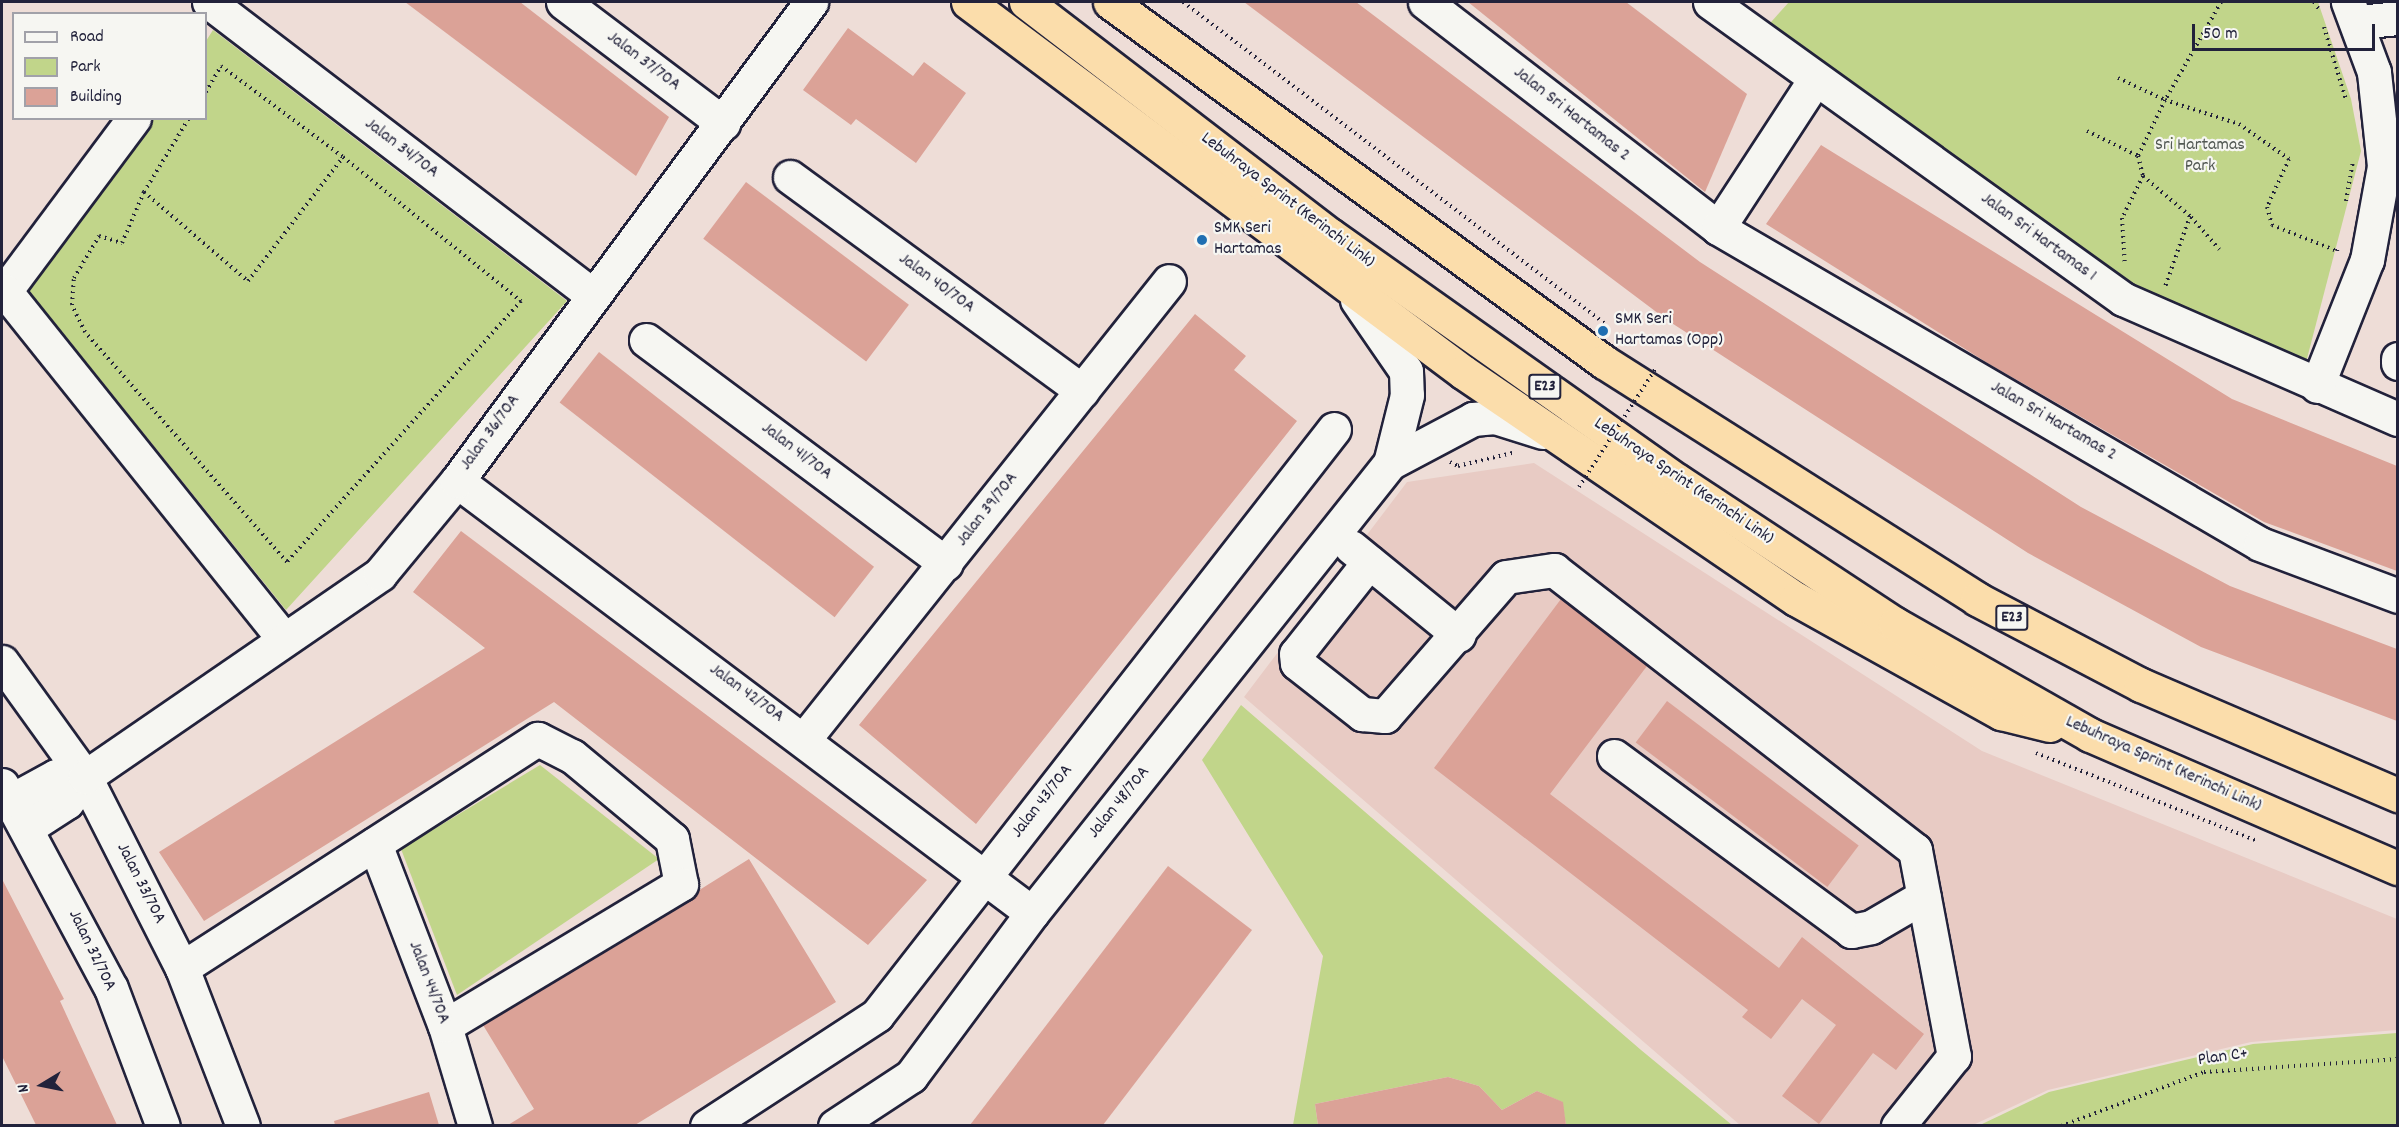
<!DOCTYPE html>
<style>
body{margin:0}
#map{position:relative;width:2399px;height:1127px;overflow:hidden;background:#eeddd7;font-family:Dekko,sans-serif}
div>[style]{position:absolute}
.built>*{inset:0;background:#e8cbc4}
.green>*{inset:0;background:#c1d58a}
.building>*{inset:0;background:#dba297;transform-origin:0 0}
.path>*{height:4px;margin-top:-2px;transform-origin:0;background:repeating-linear-gradient(90deg,#22223b 0 1.5px,transparent 0 6px)}
.roads{filter:drop-shadow(2px 0 #22223b) drop-shadow(-2px 0 #22223b) drop-shadow(0 2px #22223b) drop-shadow(0 -2px #22223b)}
.minor>*{height:33px;margin:-16.5px;padding:0 16.5px;transform-origin:16.5px;border-radius:16.5px;background:#f6f6f2}
.highway>*{height:33px;margin:-16.5px;padding:0 16.5px;transform-origin:16.5px;border-radius:16.5px;background:#fbddab}
.path-bridge>*{height:4px;margin-top:-2px;transform-origin:0;background:repeating-linear-gradient(90deg,#22223b 0 1.5px,transparent 0 6px)}
.dots>*{width:16px;height:16px;translate:-50% -50%;box-sizing:border-box;border:3px solid #f6f6f2;border-radius:50%}
span{translate:-50% -50%;white-space:nowrap;text-align:center;line-height:1.15;-webkit-text-stroke:4.5px #f6f6f2;paint-order:stroke}
.shield-label span{padding:2px 4px;background:#f6f6f2;border:2px solid;border-radius:4px;-webkit-text-stroke-width:0}
.shield-label{font-size:16px;color:#22223b;font-weight:700}
.street-label{font-size:18px;color:#22223b}
.park-label{font-size:18px;color:#525853}
.poi-label{font-size:18px;color:#22223b}
.left{translate:0 -50%;text-align:left}
.frame{position:absolute;inset:0;border:3px solid #22223b;pointer-events:none}
.legend{position:absolute;left:12px;top:12px;width:195px;height:108px;box-sizing:border-box;background:#f6f6f2;border:2px solid #a1a1a9;margin:0;padding:8px 10px;list-style:none;font-size:18px;color:#22223b}
.legend li{display:flex;align-items:center;gap:12px;height:30px}
.legend b{width:30px;border:2px solid #a1a1a9}
.north{position:absolute;left:12px;top:1055px;width:60px;height:60px;-webkit-text-stroke:4px #f6f6f2;paint-order:stroke;rotate:260deg;font-size:16px;font-weight:700;line-height:24px;text-align:center;color:#22223b}
.north::after{content:'';display:block;margin:auto;width:21px;height:27px;background:#22223b;clip-path:polygon(50% 0,100% 100%,50% 72%,0 100%)}
.scale{position:absolute;left:2192px;top:24px;width:183px;height:27px;box-sizing:border-box;border:3px solid #22223b;border-top:0;padding-left:8px;font-size:18px;line-height:21px;white-space:nowrap;color:#22223b;-webkit-text-stroke:4px #f6f6f2;paint-order:stroke}
</style>
<div id="map">
<div class="built">
<div style="clip-path:polygon(1534px 463px,1982px 751px,2397px 919px,2397px 1030px,2251px 1042px,2048px 1090px,1973px 1125px,1740px 1125px,1244px 697px,1407px 482px)"></div>
</div>
<div class="green">
<div style="clip-path:polygon(1789px 2px,2318px 2px,2351px 99px,2361px 151px,2303px 374px,2124px 295px,1764px 30px)"></div>
<div style="clip-path:polygon(213px 30px,567px 301px,286px 610px,29px 291px,151px 119px,206px 118px,206px 41px)"></div>
<div style="clip-path:polygon(1241px 705px,1641px 1050px,1732px 1125px,1566px 1125px,1562px 1102px,1537px 1091px,1502px 1110px,1479px 1086px,1448px 1077px,1315px 1104px,1318px 1125px,1293px 1125px,1323px 956px,1202px 760px)"></div>
<div style="clip-path:polygon(540px 765px,659px 859px,457px 995px,401px 849px)"></div>
<div style="clip-path:polygon(2397px 1033px,2397px 1125px,1980px 1125px,2049px 1092px,2253px 1044px)"></div>
</div>
<div class="building">
<div style="clip-path:polygon(405px 2px,520px 2px,669px 117px,636px 176px)"></div>
<div style="clip-path:polygon(1244px 2px,1356px 2px,1700px 262px,2081px 507px,2230px 586px,2397px 649px,2397px 721px,2201px 647px,2028px 553px,1667px 320px)"></div>
<div style="clip-path:polygon(1468px 2px,1626px 2px,1747px 94px,1705px 192px)"></div>
<div style="clip-path:polygon(848px 28px,913px 76px,924px 62px,966px 93px,916px 163px,856px 119px,851px 125px,803px 90px)"></div>
<div style="clip-path:polygon(1821px 145px,2232px 399px,2397px 466px,2397px 571px,2264px 522px,1989px 364px,1766px 224px)"></div>
<div style="left:746px;top:182px;width:204px;height:71px;rotate:37deg"></div>
<div style="clip-path:polygon(1195px 314px,1246px 356px,1234px 370px,1297px 421px,976px 824px,859px 725px)"></div>
<div style="left:599px;top:352px;width:349px;height:64px;rotate:38deg"></div>
<div style="clip-path:polygon(461px 531px,927px 880px,868px 945px,554px 702px,204px 921px,159px 852px,485px 648px,413px 592px)"></div>
<div style="clip-path:polygon(1561px 599px,1647px 666px,1550px 794px,1779px 968px,1802px 937px,1924px 1034px,1896px 1070px,1873px 1053px,1819px 1124px,1782px 1096px,1836px 1025px,1802px 999px,1771px 1039px,1742px 1017px,1748px 1010px,1434px 768px)"></div>
<div style="left:1667px;top:701px;width:240px;height:52px;rotate:37deg"></div>
<div style="clip-path:polygon(749px 859px,836px 1002px,635px 1125px,508px 1125px,534px 1109px,483px 1025px)"></div>
<div style="clip-path:polygon(1168px 866px,1252px 930px,1103px 1125px,970px 1125px)"></div>
<div style="clip-path:polygon(2px 879px,64px 999px,60px 1001px,117px 1125px,36px 1125px,2px 1056px)"></div>
<div style="clip-path:polygon(1448px 1077px,1479px 1086px,1502px 1110px,1537px 1091px,1563px 1102px,1566px 1125px,1318px 1125px,1315px 1104px)"></div>
<div style="clip-path:polygon(429px 1092px,439px 1125px,335px 1125px,334px 1121px)"></div>
</div>
<div class="path">
<div style="left:1183px;top:2px;width:534px;rotate:37.32deg"></div>
<div style="left:2221px;top:2px;width:113px;rotate:119.7deg"></div>
<div style="left:2165px;top:100px;width:78px;rotate:18deg"></div>
<div style="left:2239px;top:124px;width:61px;rotate:35deg"></div>
<div style="left:2289px;top:159px;width:53px;rotate:114.6deg"></div>
<div style="left:2267px;top:207px;width:19px;rotate:74deg"></div>
<div style="left:2272px;top:225px;width:70px;rotate:21.8deg"></div>
<div style="left:2337px;top:251px;width:5px;rotate:-79deg"></div>
<div style="left:2314px;top:2px;width:11px;rotate:56deg"></div>
<div style="left:2324px;top:27px;width:76px;rotate:73.2deg"></div>
<div style="left:2118px;top:78px;width:52px;rotate:25.1deg"></div>
<div style="left:2165px;top:100px;width:62px;rotate:115.7deg"></div>
<div style="left:2138px;top:156px;width:21px;rotate:76deg"></div>
<div style="left:2143px;top:176px;width:47px;rotate:116.6deg"></div>
<div style="left:2122px;top:218px;width:48px;rotate:86.4deg"></div>
<div style="left:206px;top:92px;width:30px;rotate:-60deg"></div>
<div style="left:221px;top:66px;width:152px;rotate:36.7deg"></div>
<div style="left:343px;top:157px;width:229px;rotate:39deg"></div>
<div style="left:521px;top:301px;width:351px;rotate:131.9deg"></div>
<div style="left:287px;top:562px;width:306px;rotate:-131.3deg"></div>
<div style="left:85px;top:332px;width:30px;rotate:-116deg"></div>
<div style="left:72px;top:305px;width:27px;rotate:-86deg"></div>
<div style="left:74px;top:278px;width:49px;rotate:-59.2deg"></div>
<div style="left:99px;top:236px;width:24px;rotate:17deg"></div>
<div style="left:122px;top:243px;width:56px;rotate:-66.7deg"></div>
<div style="left:144px;top:192px;width:137px;rotate:40.6deg"></div>
<div style="left:248px;top:281px;width:156px;rotate:-52.5deg"></div>
<div style="left:2087px;top:131px;width:57px;rotate:26.1deg"></div>
<div style="left:2143px;top:176px;width:62px;rotate:40.4deg"></div>
<div style="left:2190px;top:216px;width:75px;rotate:109.4deg"></div>
<div style="left:144px;top:192px;width:87px;rotate:-58.7deg"></div>
<div style="left:2346px;top:201px;width:41px;rotate:-80.1deg"></div>
<div style="left:2191px;top:217px;width:43px;rotate:48.8deg"></div>
<div style="left:1450px;top:462px;width:9px;rotate:27deg"></div>
<div style="left:1458px;top:466px;width:56px;rotate:-13.5deg"></div>
<div style="left:2036px;top:753px;width:238px;rotate:21.7deg"></div>
<div style="left:2061px;top:1126px;width:153px;rotate:-20.7deg"></div>
<div style="left:2204px;top:1072px;width:194px;rotate:-3.8deg"></div>
</div>
<div class="roads">
<div class="minor">
<div style="left:209px;top:2px;width:484px;rotate:37.4deg"></div>
<div style="left:563px;top:2px;width:201px;rotate:37.1deg"></div>
<div style="left:1425px;top:2px;width:370px;rotate:37.6deg"></div>
<div style="left:1718px;top:228px;width:627px;rotate:30.24deg"></div>
<div style="left:2260px;top:544px;width:147px;rotate:20.6deg"></div>
<div style="left:1710px;top:2px;width:509px;rotate:35.72deg"></div>
<div style="left:2123px;top:299px;width:300px;rotate:23.6deg"></div>
<div style="left:2358px;top:22px;width:40px;rotate:-5.7deg"></div>
<div style="left:134px;top:118px;width:216px;rotate:126.7deg"></div>
<div style="left:5px;top:291px;width:446px;rotate:51.3deg"></div>
<div style="left:790px;top:177px;width:362px;rotate:36.2deg"></div>
<div style="left:1718px;top:228px;width:178px;rotate:-56.9deg"></div>
<div style="left:1357px;top:300px;width:86px;rotate:55.4deg"></div>
<div style="left:1406px;top:371px;width:24px;rotate:88deg"></div>
<div style="left:1407px;top:395px;width:70px;rotate:104deg"></div>
<div style="left:646px;top:340px;width:374px;rotate:36.7deg"></div>
<div style="left:2398px;top:359px;width:4px;rotate:90deg"></div>
<div style="left:2317px;top:386px;width:136px;rotate:-68.4deg"></div>
<div style="left:2367px;top:260px;width:96px;rotate:-79.7deg"></div>
<div style="left:2384px;top:166px;width:95px;rotate:-96.1deg"></div>
<div style="left:2374px;top:72px;width:75px;rotate:-110.4deg"></div>
<div style="left:457px;top:481px;width:719px;rotate:36.92deg"></div>
<div style="left:1351px;top:547px;width:139px;rotate:39.2deg"></div>
<div style="left:1369px;top:562px;width:117px;rotate:128.4deg"></div>
<div style="left:1296px;top:654px;width:9px;rotate:84deg"></div>
<div style="left:1297px;top:663px;width:83px;rotate:38.1deg"></div>
<div style="left:1362px;top:714px;width:23px;rotate:5deg"></div>
<div style="left:1385px;top:716px;width:184px;rotate:-49deg"></div>
<div style="left:1506px;top:577px;width:49px;rotate:-8.3deg"></div>
<div style="left:1554px;top:570px;width:457px;rotate:37.8deg"></div>
<div style="left:1915px;top:850px;width:210px;rotate:79.3deg"></div>
<div style="left:1954px;top:1056px;width:90px;rotate:128.7deg"></div>
<div style="left:2px;top:662px;width:142px;rotate:54.2deg"></div>
<div style="left:85px;top:777px;width:214px;rotate:63.1deg"></div>
<div style="left:182px;top:968px;width:169px;rotate:68.9deg"></div>
<div style="left:805px;top:738px;width:584px;rotate:-51.46deg"></div>
<div style="left:1614px;top:756px;width:295px;rotate:36.4deg"></div>
<div style="left:1851px;top:931px;width:20px;rotate:-11deg"></div>
<div style="left:1871px;top:927px;width:61px;rotate:-30.3deg"></div>
<div style="left:2px;top:785px;width:230px;rotate:61.8deg"></div>
<div style="left:111px;top:988px;width:147px;rotate:69.4deg"></div>
<div style="left:12px;top:800px;width:50px;rotate:-28.6deg"></div>
<div style="left:56px;top:776px;width:29px;rotate:2deg"></div>
<div style="left:28px;top:827px;width:46px;rotate:-32.7deg"></div>
<div style="left:67px;top:802px;width:31px;rotate:-54deg"></div>
<div style="left:85px;top:777px;width:358px;rotate:-34.5deg"></div>
<div style="left:380px;top:574px;width:121px;rotate:-50.4deg"></div>
<div style="left:457px;top:481px;width:596px;rotate:-53.53deg"></div>
<div style="left:375px;top:844px;width:195px;rotate:69deg"></div>
<div style="left:445px;top:1026px;width:104px;rotate:73.3deg"></div>
<div style="left:182px;top:968px;width:423px;rotate:-32.8deg"></div>
<div style="left:538px;top:739px;width:38px;rotate:27deg"></div>
<div style="left:572px;top:756px;width:130px;rotate:39.7deg"></div>
<div style="left:672px;top:839px;width:46px;rotate:78.7deg"></div>
<div style="left:681px;top:884px;width:275px;rotate:149deg"></div>
<div style="left:707px;top:1126px;width:203px;rotate:-33.1deg"></div>
<div style="left:877px;top:1015px;width:743px;rotate:-52.05deg"></div>
<div style="left:835px;top:1126px;width:91px;rotate:-33.3deg"></div>
<div style="left:911px;top:1076px;width:203px;rotate:-53.4deg"></div>
<div style="left:1032px;top:913px;width:575px;rotate:-51.5deg"></div>
<div style="left:1390px;top:463px;width:94px;rotate:-27.9deg"></div>
<div style="left:1473px;top:419px;width:22px;rotate:-5deg"></div>
<div style="left:1495px;top:417px;width:50px;rotate:17.4deg"></div>
</div>
<div class="highway">
<div style="left:968px;top:2px;width:618px;rotate:36.78deg"></div>
<div style="left:1463px;top:372px;width:403px;rotate:34.3deg"></div>
<div style="left:1796px;top:599px;width:235px;rotate:29.1deg"></div>
<div style="left:2001px;top:713px;width:50px;rotate:13.8deg"></div>
<div style="left:1026px;top:2px;width:383px;rotate:37.5deg"></div>
<div style="left:1330px;top:235px;width:426px;rotate:35.3deg"></div>
<div style="left:1678px;top:481px;width:260px;rotate:33.4deg"></div>
<div style="left:1895px;top:624px;width:224px;rotate:29.6deg"></div>
<div style="left:2090px;top:735px;width:335px;rotate:23.4deg"></div>
<div style="left:1110px;top:2px;width:611px;rotate:36.08deg"></div>
<div style="left:1604px;top:362px;width:442px;rotate:32.4deg"></div>
<div style="left:1977px;top:599px;width:185px;rotate:27.7deg"></div>
<div style="left:2141px;top:685px;width:280px;rotate:23.2deg"></div>
</div>
</div>
<div class="path-bridge">
<div style="left:1579px;top:487px;width:142px;rotate:-57.1deg"></div>
</div>
<div class="dots">
<div style="left:1202px;top:240px;background:#1f6fb2"></div>
<div style="left:1603px;top:331px;background:#1f6fb2"></div>
</div>
<div class="shield-label">
<span style="left:1545px;top:387px">E23</span>
<span style="left:2012px;top:618px">E23</span>
</div>
<div class="street-label">
<span style="left:643px;top:62px;rotate:37deg">Jalan 37/70A</span>
<span style="left:1571px;top:115px;rotate:38deg">Jalan Sri Hartamas 2</span>
<span style="left:401px;top:149px;rotate:37deg">Jalan 34/70A</span>
<span style="left:1287px;top:201px;rotate:37deg">Lebuhraya Sprint (Kerinchi Link)</span>
<span style="left:2038px;top:238px;rotate:36deg">Jalan Sri Hartamas 1</span>
<span style="left:936px;top:284px;rotate:36deg">Jalan 40/70A</span>
<span style="left:2053px;top:422px;rotate:30deg">Jalan Sri Hartamas 2</span>
<span style="left:491px;top:433px;rotate:-54deg">Jalan 36/70A</span>
<span style="left:796px;top:452px;rotate:37deg">Jalan 41/70A</span>
<span style="left:1683px;top:482px;rotate:34deg">Lebuhraya Sprint (Kerinchi Link)</span>
<span style="left:988px;top:510px;rotate:-52deg">Jalan 39/70A</span>
<span style="left:746px;top:694px;rotate:36deg">Jalan 42/70A</span>
<span style="left:2163px;top:765px;rotate:24deg">Lebuhraya Sprint (Kerinchi Link)</span>
<span style="left:1043px;top:802px;rotate:-52deg">Jalan 43/70A</span>
<span style="left:1120px;top:803px;rotate:-51deg">Jalan 48/70A</span>
<span style="left:140px;top:884px;rotate:63deg">Jalan 33/70A</span>
<span style="left:91px;top:951px;rotate:64deg">Jalan 32/70A</span>
<span style="left:428px;top:983px;rotate:69deg">Jalan 44/70A</span>
<span style="left:2223px;top:1058px;rotate:-8deg">Plan C+</span>
</div>
<div class="park-label">
<span style="left:2200px;top:157px">Sri Hartamas<br>Park</span>
</div>
<div class="poi-label">
<span class="left" style="left:1214px;top:240px">SMK Seri<br>Hartamas</span>
<span class="left" style="left:1615px;top:331px">SMK Seri<br>Hartamas (Opp)</span>
</div>
<div class="frame"></div>
<ul class="legend">
<li><b style="height:8px;background:#f6f6f2"></b>Road</li>
<li><b style="height:16px;background:#c1d58a"></b>Park</li>
<li><b style="height:16px;background:#dba297"></b>Building</li>
</ul>
<div class="north">N</div>
<div class="scale">50 m</div>
</div>
